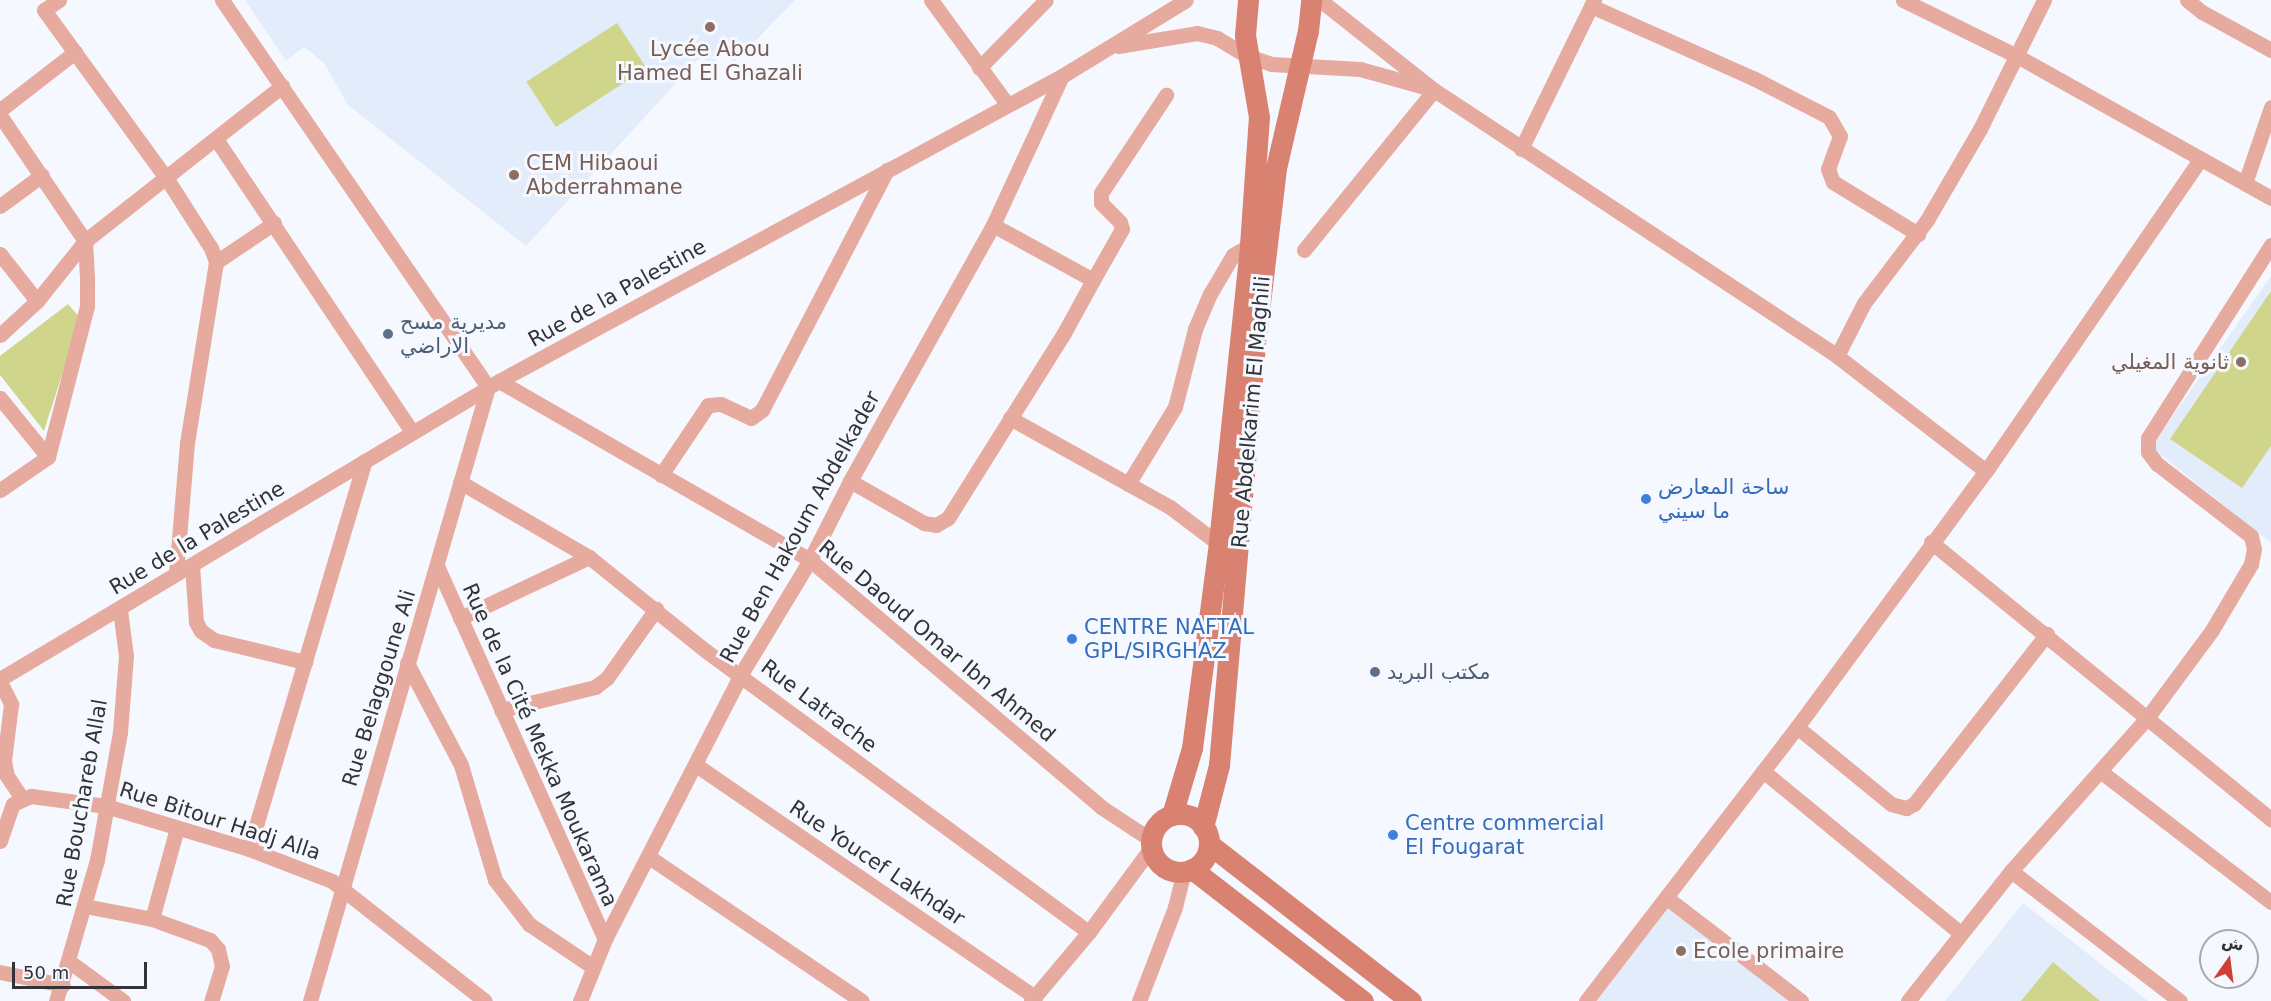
<!DOCTYPE html>
<meta charset="utf-8">
<style>
body{margin:0}
#map{position:relative;width:2271px;height:1001px;overflow:hidden;background:#f5f9ff;font-family:"DejaVu Sans",Vazirmatn,sans-serif}
div>[style]{position:absolute}
.built>*{inset:0;background:#e2ecfa}
.green>*{inset:0;background:#cfd58a;transform-origin:0 0}
.street>*{height:15px;margin:-7.5px;padding:0 7.5px;transform-origin:7.5px;border-radius:7.5px;background:#e6aa9e}
.secondary>*{height:21px;margin:-10.5px;padding:0 10.5px;transform-origin:10.5px;border-radius:10.5px;background:#d98271}
.secondary>.ring{margin:-10.5px;padding:0;box-sizing:content-box;background:none;border:21px solid #d98271;border-radius:50%}
.dots>*{width:16px;height:16px;translate:-50% -50%;box-sizing:border-box;border:3px solid #f5f9ff;border-radius:50%}
span{translate:-50% -50%;white-space:nowrap;text-align:center;line-height:1.15;-webkit-text-stroke:6px #f5f9ff;paint-order:stroke}
.education-label{font-size:21px;color:#785e54}
.left{translate:0 -50%;text-align:left}
.right{translate:-100% -50%;text-align:right}
.street-label{font-size:21px;color:#313336}
.service-label{font-size:21px;color:#4e5e75}
.shop-label{font-size:21px;color:#366cbe}
.north{position:absolute;left:2199px;top:929px;width:60px;height:60px;box-sizing:border-box;background:#f5f9ff;border:2px solid #a7aaaf;border-radius:50%;rotate:14deg;font-size:16px;font-weight:700;line-height:24px;text-align:center;color:#313336}
.north::after{content:'';display:block;margin:auto;width:21px;height:27px;background:#cd4033;clip-path:polygon(50% 0,100% 100%,50% 72%,0 100%)}
.scale{position:absolute;left:12px;top:962px;width:135px;height:27px;box-sizing:border-box;border:3px solid #313336;border-top:0;padding-left:8px;font-size:18px;line-height:21px;white-space:nowrap;color:#313336;-webkit-text-stroke:4px #f5f9ff;paint-order:stroke}
</style>
<div id="map">
<div class="built">
<div style="clip-path:polygon(245px 0,795px 0,735px 62px,722px 54px,710px 66px,701px 56px,526px 246px,348px 105px,324px 63px,304px 47px,286px 61px)"></div>
<div style="clip-path:polygon(2271px 276px,2271px 543px,2151px 447px)"></div>
<div style="clip-path:polygon(1668px 901px,1793px 1001px,1594px 1001px)"></div>
<div style="clip-path:polygon(2023px 903px,2148px 1001px,1945px 1001px)"></div>
</div>
<div class="green">
<div style="left:617px;top:23px;width:54px;height:108px;rotate:57deg"></div>
<div style="clip-path:polygon(2271px 291px,2271px 446px,2242px 488px,2170px 439px)"></div>
<div style="clip-path:polygon(68px 304px,80px 318px,44px 431px,0 375px,0 356px)"></div>
<div style="clip-path:polygon(2053px 962px,2100px 1001px,2021px 1001px)"></div>
</div>
<div class="street">
<div style="left:59px;top:0;width:18px;rotate:146deg"></div>
<div style="left:44px;top:10px;width:209px;rotate:54deg"></div>
<div style="left:167px;top:179px;width:82px;rotate:57.5deg"></div>
<div style="left:211px;top:248px;width:15px;rotate:70deg"></div>
<div style="left:216px;top:262px;width:183px;rotate:99.1deg"></div>
<div style="left:187px;top:443px;width:131px;rotate:94.8deg"></div>
<div style="left:222px;top:0;width:470px;rotate:55.5deg"></div>
<div style="left:931px;top:0;width:129px;rotate:53.8deg"></div>
<div style="left:1320px;top:0;width:145px;rotate:38.3deg"></div>
<div style="left:1434px;top:90px;width:483px;rotate:33.4deg"></div>
<div style="left:1837px;top:356px;width:188px;rotate:37.7deg"></div>
<div style="left:1903px;top:0;width:127px;rotate:26.2deg"></div>
<div style="left:2017px;top:56px;width:291px;rotate:29.2deg"></div>
<div style="left:2187px;top:0;width:19px;rotate:39deg"></div>
<div style="left:2202px;top:12px;width:79px;rotate:28.8deg"></div>
<div style="left:1591px;top:6px;width:177px;rotate:24deg"></div>
<div style="left:1753px;top:78px;width:85px;rotate:27.2deg"></div>
<div style="left:1829px;top:117px;width:22px;rotate:60deg"></div>
<div style="left:1840px;top:136px;width:35px;rotate:110deg"></div>
<div style="left:1828px;top:169px;width:14px;rotate:69deg"></div>
<div style="left:1833px;top:182px;width:100px;rotate:31.5deg"></div>
<div style="left:1118px;top:46px;width:80px;rotate:-9.3deg"></div>
<div style="left:1197px;top:33px;width:21px;rotate:14deg"></div>
<div style="left:1217px;top:38px;width:35px;rotate:31deg"></div>
<div style="left:1247px;top:56px;width:25px;rotate:18deg"></div>
<div style="left:1271px;top:64px;width:89px;rotate:3.2deg"></div>
<div style="left:1360px;top:69px;width:67px;rotate:15.5deg"></div>
<div style="left:979px;top:68px;width:95px;rotate:-45.4deg"></div>
<div style="left:0;top:110px;width:95px;rotate:-37.7deg"></div>
<div style="left:216px;top:139px;width:353px;rotate:56.2deg"></div>
<div style="left:1521px;top:149px;width:166px;rotate:-63.9deg"></div>
<div style="left:2245px;top:183px;width:80px;rotate:-71.1deg"></div>
<div style="left:0;top:206px;width:52px;rotate:-36.4deg"></div>
<div style="left:1304px;top:250px;width:206px;rotate:-50.9deg"></div>
<div style="left:0;top:254px;width:60px;rotate:51.8deg"></div>
<div style="left:216px;top:262px;width:70px;rotate:-33.9deg"></div>
<div style="left:1093px;top:280px;width:59px;rotate:-60.4deg"></div>
<div style="left:1122px;top:229px;width:7px;rotate:-106deg"></div>
<div style="left:1120px;top:222px;width:27px;rotate:-135deg"></div>
<div style="left:1101px;top:203px;width:10px;rotate:-90deg"></div>
<div style="left:1101px;top:193px;width:118px;rotate:-56.4deg"></div>
<div style="left:0;top:335px;width:50px;rotate:-42.6deg"></div>
<div style="left:37px;top:301px;width:77px;rotate:-51.3deg"></div>
<div style="left:85px;top:241px;width:251px;rotate:-38.2deg"></div>
<div style="left:1837px;top:356px;width:59px;rotate:-63deg"></div>
<div style="left:1864px;top:303px;width:104px;rotate:-52.8deg"></div>
<div style="left:1927px;top:220px;width:105px;rotate:-59.8deg"></div>
<div style="left:1980px;top:129px;width:144px;rotate:-63.6deg"></div>
<div style="left:499px;top:381px;width:359px;rotate:29.9deg"></div>
<div style="left:810px;top:560px;width:382px;rotate:40.3deg"></div>
<div style="left:1101px;top:807px;width:60px;rotate:33.4deg"></div>
<div style="left:0;top:398px;width:76px;rotate:50.9deg"></div>
<div style="left:1010px;top:418px;width:183px;rotate:29.1deg"></div>
<div style="left:1170px;top:507px;width:68px;rotate:37.2deg"></div>
<div style="left:661px;top:475px;width:84px;rotate:-56.1deg"></div>
<div style="left:708px;top:405px;width:13px;rotate:-4deg"></div>
<div style="left:721px;top:404px;width:33px;rotate:25deg"></div>
<div style="left:751px;top:418px;width:14px;rotate:-36deg"></div>
<div style="left:762px;top:410px;width:271px;rotate:-62.5deg"></div>
<div style="left:850px;top:481px;width:85px;rotate:29.6deg"></div>
<div style="left:924px;top:523px;width:12px;rotate:9deg"></div>
<div style="left:936px;top:525px;width:14px;rotate:-30deg"></div>
<div style="left:948px;top:518px;width:218px;rotate:-57.9deg"></div>
<div style="left:1064px;top:333px;width:60px;rotate:-61.3deg"></div>
<div style="left:1093px;top:280px;width:114px;rotate:-151.2deg"></div>
<div style="left:460px;top:482px;width:149px;rotate:30.2deg"></div>
<div style="left:589px;top:557px;width:150px;rotate:38.8deg"></div>
<div style="left:706px;top:651px;width:475px;rotate:36.3deg"></div>
<div style="left:1128px;top:484px;width:90px;rotate:-58.6deg"></div>
<div style="left:1175px;top:407px;width:81px;rotate:-75.6deg"></div>
<div style="left:1195px;top:329px;width:38px;rotate:-67deg"></div>
<div style="left:1210px;top:294px;width:45px;rotate:-59.5deg"></div>
<div style="left:1233px;top:255px;width:20px;rotate:-30deg"></div>
<div style="left:0;top:490px;width:58px;rotate:-34.5deg"></div>
<div style="left:48px;top:457px;width:156px;rotate:-75.5deg"></div>
<div style="left:87px;top:306px;width:28px;rotate:-90deg"></div>
<div style="left:87px;top:278px;width:37px;rotate:-93deg"></div>
<div style="left:85px;top:241px;width:150px;rotate:-124.1deg"></div>
<div style="left:1931px;top:542px;width:439px;rotate:39.2deg"></div>
<div style="left:192px;top:565px;width:57px;rotate:86deg"></div>
<div style="left:196px;top:622px;width:10px;rotate:61deg"></div>
<div style="left:201px;top:631px;width:16px;rotate:35deg"></div>
<div style="left:214px;top:640px;width:94px;rotate:13.6deg"></div>
<div style="left:438px;top:568px;width:407px;rotate:65.8deg"></div>
<div style="left:460px;top:618px;width:143px;rotate:-25.3deg"></div>
<div style="left:407px;top:663px;width:115px;rotate:62.1deg"></div>
<div style="left:461px;top:765px;width:120px;rotate:73.5deg"></div>
<div style="left:495px;top:880px;width:56px;rotate:52.3deg"></div>
<div style="left:529px;top:924px;width:77px;rotate:33.9deg"></div>
<div style="left:0;top:679px;width:581px;rotate:-30.85deg"></div>
<div style="left:499px;top:381px;width:640px;rotate:-28.45deg"></div>
<div style="left:1062px;top:76px;width:145px;rotate:-31.5deg"></div>
<div style="left:0;top:682px;width:25px;rotate:63deg"></div>
<div style="left:11px;top:704px;width:57px;rotate:97deg"></div>
<div style="left:4px;top:761px;width:15px;rotate:79deg"></div>
<div style="left:7px;top:776px;width:27px;rotate:56deg"></div>
<div style="left:501px;top:710px;width:97px;rotate:-13.7deg"></div>
<div style="left:595px;top:687px;width:15px;rotate:-37deg"></div>
<div style="left:607px;top:678px;width:85px;rotate:-54.6deg"></div>
<div style="left:1797px;top:727px;width:122px;rotate:39.3deg"></div>
<div style="left:1891px;top:804px;width:16px;rotate:15deg"></div>
<div style="left:1906px;top:808px;width:9px;rotate:-27deg"></div>
<div style="left:1914px;top:804px;width:216px;rotate:-52deg"></div>
<div style="left:696px;top:765px;width:411px;rotate:34.4deg"></div>
<div style="left:1763px;top:771px;width:255px;rotate:39.4deg"></div>
<div style="left:2100px;top:771px;width:215px;rotate:37.5deg"></div>
<div style="left:177px;top:828px;width:94px;rotate:105.4deg"></div>
<div style="left:152px;top:919px;width:62px;rotate:19.9deg"></div>
<div style="left:210px;top:940px;width:12px;rotate:48deg"></div>
<div style="left:218px;top:949px;width:17px;rotate:77deg"></div>
<div style="left:222px;top:966px;width:37px;rotate:107deg"></div>
<div style="left:0;top:841px;width:39px;rotate:-71deg"></div>
<div style="left:13px;top:804px;width:20px;rotate:-24deg"></div>
<div style="left:31px;top:796px;width:76px;rotate:7.6deg"></div>
<div style="left:106px;top:806px;width:149px;rotate:16.7deg"></div>
<div style="left:249px;top:849px;width:89px;rotate:21.1deg"></div>
<div style="left:332px;top:881px;width:194px;rotate:38.1deg"></div>
<div style="left:249px;top:849px;width:405px;rotate:-73.4deg"></div>
<div style="left:649px;top:857px;width:257px;rotate:34.1deg"></div>
<div style="left:2011px;top:871px;width:213px;rotate:37.6deg"></div>
<div style="left:1667px;top:898px;width:169px;rotate:37.5deg"></div>
<div style="left:85px;top:906px;width:68px;rotate:11deg"></div>
<div style="left:70px;top:962px;width:66px;rotate:36.3deg"></div>
<div style="left:0;top:972px;width:64px;rotate:11.7deg"></div>
<div style="left:56px;top:1001px;width:147px;rotate:-73.8deg"></div>
<div style="left:97px;top:860px;width:130px;rotate:-79.8deg"></div>
<div style="left:120px;top:732px;width:76px;rotate:-85.5deg"></div>
<div style="left:126px;top:656px;width:46px;rotate:-97.4deg"></div>
<div style="left:310px;top:1001px;width:639px;rotate:-73.83deg"></div>
<div style="left:580px;top:1001px;width:67px;rotate:-68deg"></div>
<div style="left:605px;top:939px;width:298px;rotate:-62.8deg"></div>
<div style="left:741px;top:674px;width:133px;rotate:-58.8deg"></div>
<div style="left:810px;top:560px;width:89px;rotate:-63.1deg"></div>
<div style="left:850px;top:481px;width:293px;rotate:-60.8deg"></div>
<div style="left:993px;top:225px;width:164px;rotate:-65.2deg"></div>
<div style="left:1031px;top:1001px;width:90px;rotate:-50deg"></div>
<div style="left:1089px;top:932px;width:104px;rotate:-53.6deg"></div>
<div style="left:1139px;top:1001px;width:101px;rotate:-69deg"></div>
<div style="left:1175px;top:907px;width:36px;rotate:-76deg"></div>
<div style="left:1586px;top:1001px;width:346px;rotate:-52.4deg"></div>
<div style="left:1797px;top:727px;width:318px;rotate:-53.6deg"></div>
<div style="left:1986px;top:471px;width:378px;rotate:-55.5deg"></div>
<div style="left:1908px;top:1001px;width:166px;rotate:-51.6deg"></div>
<div style="left:2011px;top:871px;width:205px;rotate:-48.4deg"></div>
<div style="left:2147px;top:718px;width:109px;rotate:-53.5deg"></div>
<div style="left:2212px;top:630px;width:77px;rotate:-59.4deg"></div>
<div style="left:2251px;top:564px;width:15px;rotate:-79deg"></div>
<div style="left:2254px;top:549px;width:13px;rotate:-103deg"></div>
<div style="left:2251px;top:536px;width:118px;rotate:-142.5deg"></div>
<div style="left:2157px;top:464px;width:15px;rotate:-127deg"></div>
<div style="left:2148px;top:452px;width:14px;rotate:-90deg"></div>
<div style="left:2148px;top:438px;width:229px;rotate:-57.5deg"></div>
</div>
<div class="secondary">
<div class="ring" style="left:1151px;top:814px;width:37px;height:37px"></div>
<div style="left:1172px;top:815px;width:70px;rotate:-73.4deg"></div>
<div style="left:1192px;top:748px;width:208px;rotate:-82.5deg"></div>
<div style="left:1219px;top:542px;width:299px;rotate:-84deg"></div>
<div style="left:1250px;top:245px;width:128px;rotate:-86deg"></div>
<div style="left:1259px;top:117px;width:83px;rotate:-99.7deg"></div>
<div style="left:1245px;top:35px;width:35px;rotate:-85deg"></div>
<div style="left:1203px;top:827px;width:64px;rotate:-75.5deg"></div>
<div style="left:1219px;top:765px;width:413px;rotate:-85.1deg"></div>
<div style="left:1254px;top:353px;width:186px;rotate:-83.2deg"></div>
<div style="left:1276px;top:168px;width:141px;rotate:-76.9deg"></div>
<div style="left:1308px;top:31px;width:31px;rotate:-84deg"></div>
<div style="left:1209px;top:844px;width:256px;rotate:37.9deg"></div>
<div style="left:1192px;top:869px;width:216px;rotate:37.7deg"></div>
</div>
<div class="dots">
<div style="left:710px;top:27px;background:#8d6e63"></div>
<div style="left:514px;top:175px;background:#8d6e63"></div>
<div style="left:388px;top:334px;background:#5c6f8a"></div>
<div style="left:2241px;top:362px;background:#8d6e63"></div>
<div style="left:1646px;top:499px;background:#3f7fe0"></div>
<div style="left:1072px;top:639px;background:#3f7fe0"></div>
<div style="left:1375px;top:672px;background:#5c6f8a"></div>
<div style="left:1393px;top:835px;background:#3f7fe0"></div>
<div style="left:1681px;top:951px;background:#8d6e63"></div>
</div>
<div class="education-label">
<span style="left:710px;top:61px">Lycée Abou<br>Hamed El Ghazali</span>
<span class="left" style="left:526px;top:175px">CEM Hibaoui<br>Abderrahmane</span>
<span class="right" style="left:2229px;top:362px">ثانوية المغيلي</span>
<span class="left" style="left:1693px;top:951px">Ecole primaire</span>
</div>
<div class="street-label">
<span style="left:617px;top:293px;rotate:-29deg">Rue de la Palestine</span>
<span style="left:1251px;top:412px;rotate:-85deg">Rue Abdelkarim El Maghili</span>
<span style="left:800px;top:527px;rotate:-61deg">Rue Ben Hakoum Abdelkader</span>
<span style="left:197px;top:538px;rotate:-31deg">Rue de la Palestine</span>
<span style="left:937px;top:641px;rotate:40deg">Rue Daoud Omar Ibn Ahmed</span>
<span style="left:379px;top:688px;rotate:-73deg">Rue Belaggoune Ali</span>
<span style="left:819px;top:706px;rotate:37deg">Rue Latrache</span>
<span style="left:540px;top:745px;rotate:66deg">Rue de la Cité Mekka Moukarama</span>
<span style="left:82px;top:803px;rotate:-80deg">Rue Bouchareb Allal</span>
<span style="left:220px;top:821px;rotate:18deg">Rue Bitour Hadj Alla</span>
<span style="left:877px;top:863px;rotate:34deg">Rue Youcef Lakhdar</span>
</div>
<div class="service-label">
<span class="left" style="left:400px;top:334px">مديرية مسح<br>الاراضي</span>
<span class="left" style="left:1387px;top:672px">مكتب البريد</span>
</div>
<div class="shop-label">
<span class="left" style="left:1658px;top:499px">ساحة المعارض<br>ما سيني</span>
<span class="left" style="left:1084px;top:639px">CENTRE NAFTAL<br>GPL/SIRGHAZ</span>
<span class="left" style="left:1405px;top:835px">Centre commercial<br>El Fougarat</span>
</div>
<div class="north">ش</div>
<div class="scale">50 m</div>
</div>
